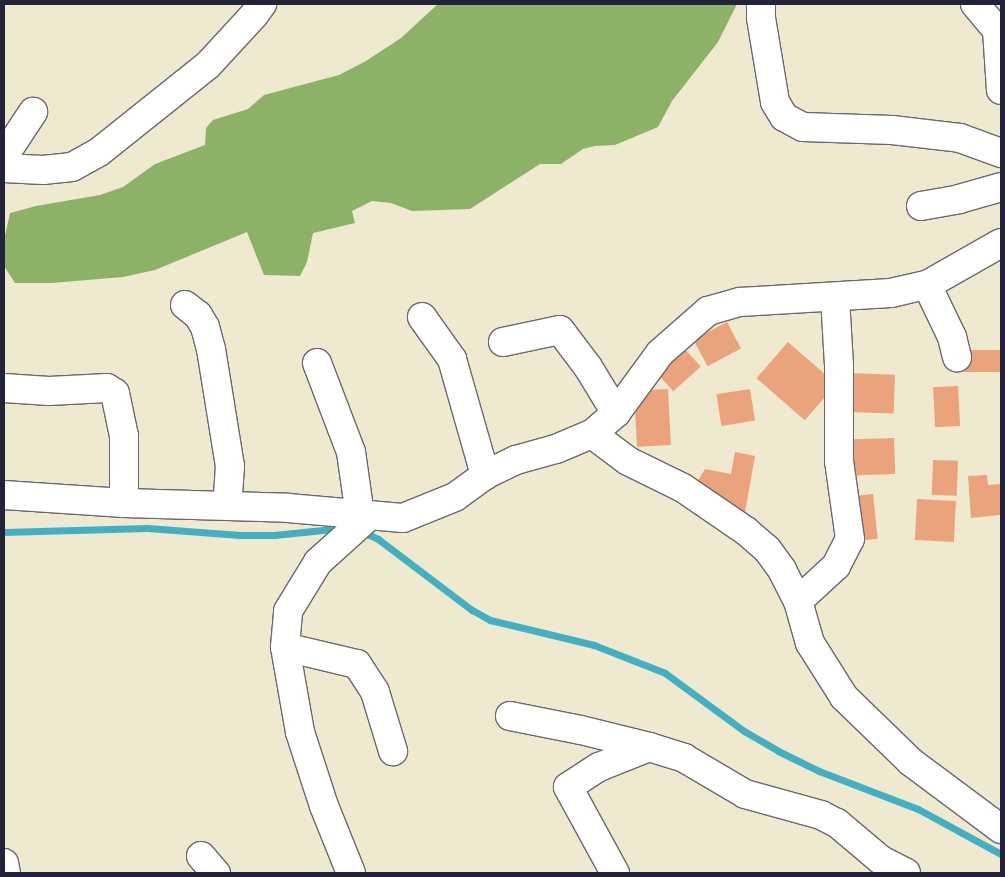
<!DOCTYPE html>
<style>
body{margin:0}
#map{position:relative;width:1005px;height:877px;overflow:hidden;background:#efe9cf;font-family:Delius,sans-serif}
div>[style]{position:absolute}
.forest>*{inset:0;background:#8cb268}
.stream>*{height:7px;margin:-3.5px;padding:0 3.5px;transform-origin:3.5px;border-radius:3.5px;background:#44afc3}
.building>*{inset:0;background:#eba37c;transform-origin:0 0}
.roads{filter:drop-shadow(1px 0 #6a686f) drop-shadow(-1px 0 #6a686f) drop-shadow(0 1px #6a686f) drop-shadow(0 -1px #6a686f)}
.minor>*{height:28px;margin:-14px;padding:0 14px;transform-origin:14px;border-radius:14px;background:#fff}
span{translate:-50% -50%;white-space:nowrap;text-align:center;line-height:1.15;-webkit-text-stroke:4px #fbf7ec;paint-order:stroke}
.frame{position:absolute;inset:0;border:5px solid #22223b;pointer-events:none}
</style>
<div id="map">
<div class="forest">
<div style="clip-path:polygon(438px 4px,737px 4px,718px 42px,672px 101px,658px 127px,615px 145px,595px 146px,583px 149px,561px 164px,540px 164px,470px 209px,412px 211px,391px 203px,372px 201px,352px 211px,355px 223px,313px 233px,307px 262px,300px 276px,264px 275px,247px 232px,155px 270px,123px 277px,52px 283px,15px 283px,4px 266px,4px 240px,10px 213px,36px 206px,100px 195px,123px 187px,155px 164px,205px 145px,206px 128px,213px 120px,248px 109px,264px 95px,339px 75px,366px 61px,401px 38px)"></div>
</div>
<div class="stream">
<div style="left:361px;top:531px;width:19px;rotate:25deg"></div>
<div style="left:378px;top:539px;width:118px;rotate:37.1deg"></div>
<div style="left:472px;top:610px;width:21px;rotate:29deg"></div>
<div style="left:490px;top:620px;width:107px;rotate:13.5deg"></div>
<div style="left:594px;top:645px;width:76px;rotate:21.5deg"></div>
<div style="left:665px;top:673px;width:98px;rotate:36.3deg"></div>
<div style="left:744px;top:731px;width:39px;rotate:30deg"></div>
<div style="left:778px;top:751px;width:46px;rotate:26deg"></div>
<div style="left:819px;top:771px;width:106px;rotate:21deg"></div>
<div style="left:918px;top:809px;width:94px;rotate:28.5deg"></div>
<div style="left:4px;top:532px;width:143px;rotate:-1.6deg"></div>
<div style="left:147px;top:528px;width:93px;rotate:4.3deg"></div>
<div style="left:240px;top:535px;width:34px"></div>
<div style="left:274px;top:535px;width:69px;rotate:-5.8deg"></div>
</div>
<div class="building">
<div style="left:727px;top:322px;width:30px;height:38px;rotate:62deg"></div>
<div style="left:788px;top:342px;width:64px;height:48px;rotate:41deg"></div>
<div style="left:684px;top:348px;width:25px;height:37px;rotate:48deg"></div>
<div style="left:1001px;top:350px;width:22px;height:37px;rotate:90deg"></div>
<div style="left:848px;top:373px;width:47px;height:39px;rotate:2deg"></div>
<div style="left:958px;top:386px;width:40px;height:25px;rotate:87deg"></div>
<div style="left:668px;top:389px;width:56px;height:34px;rotate:87deg"></div>
<div style="left:750px;top:389px;width:32px;height:34px;rotate:81deg"></div>
<div style="left:894px;top:438px;width:36px;height:45px;rotate:88deg"></div>
<div style="clip-path:polygon(735px 452px,755px 456px,744px 518px,694px 487px,705px 469px,731px 474px)"></div>
<div style="left:933px;top:460px;width:25px;height:35px;rotate:2deg"></div>
<div style="clip-path:polygon(987px 475px,988px 485px,1001px 484px,1000px 515px,971px 518px,968px 476px)"></div>
<div style="left:873px;top:494px;width:45px;height:21px;rotate:84deg"></div>
<div style="left:917px;top:499px;width:39px;height:41px;rotate:3deg"></div>
</div>
<div class="roads">
<div class="minor">
<div style="left:761px;top:4px;width:14px;rotate:90deg"></div>
<div style="left:761px;top:18px;width:85px;rotate:80.5deg"></div>
<div style="left:775px;top:102px;width:17px;rotate:59deg"></div>
<div style="left:784px;top:117px;width:21px;rotate:28deg"></div>
<div style="left:803px;top:127px;width:89px;rotate:1.9deg"></div>
<div style="left:892px;top:130px;width:68px;rotate:6.7deg"></div>
<div style="left:960px;top:138px;width:44px;rotate:20.1deg"></div>
<div style="left:975px;top:4px;width:34px;rotate:50deg"></div>
<div style="left:997px;top:30px;width:60px;rotate:86.2deg"></div>
<div style="left:4px;top:156px;width:53px;rotate:-56.6deg"></div>
<div style="left:4px;top:168px;width:39px;rotate:3deg"></div>
<div style="left:43px;top:170px;width:29px;rotate:-6deg"></div>
<div style="left:72px;top:167px;width:31px;rotate:-29deg"></div>
<div style="left:99px;top:152px;width:139px;rotate:-38.6deg"></div>
<div style="left:208px;top:65px;width:68px;rotate:-47.4deg"></div>
<div style="left:254px;top:15px;width:14px;rotate:-54deg"></div>
<div style="left:921px;top:206px;width:39px;rotate:-10deg"></div>
<div style="left:959px;top:199px;width:44px;rotate:-15.9deg"></div>
<div style="left:927px;top:285px;width:58px;rotate:64.3deg"></div>
<div style="left:952px;top:337px;width:21px;rotate:76deg"></div>
<div style="left:185px;top:305px;width:16px;rotate:38deg"></div>
<div style="left:198px;top:315px;width:14px;rotate:60deg"></div>
<div style="left:205px;top:327px;width:23px;rotate:75deg"></div>
<div style="left:211px;top:349px;width:119px;rotate:80.8deg"></div>
<div style="left:230px;top:466px;width:39px;rotate:94deg"></div>
<div style="left:422px;top:317px;width:52px;rotate:54.5deg"></div>
<div style="left:452px;top:359px;width:121px;rotate:74.1deg"></div>
<div style="left:503px;top:342px;width:58px;rotate:-11.9deg"></div>
<div style="left:560px;top:330px;width:46px;rotate:52.9deg"></div>
<div style="left:588px;top:367px;width:54px;rotate:58.7deg"></div>
<div style="left:317px;top:363px;width:95px;rotate:69.1deg"></div>
<div style="left:351px;top:452px;width:64px;rotate:81.9deg"></div>
<div style="left:4px;top:388px;width:45px;rotate:3.8deg"></div>
<div style="left:49px;top:391px;width:58px;rotate:-3deg"></div>
<div style="left:107px;top:388px;width:9px;rotate:32deg"></div>
<div style="left:115px;top:393px;width:44px;rotate:78.2deg"></div>
<div style="left:124px;top:436px;width:67px;rotate:90deg"></div>
<div style="left:592px;top:434px;width:45px;rotate:36.9deg"></div>
<div style="left:628px;top:461px;width:61px;rotate:26.1deg"></div>
<div style="left:683px;top:488px;width:76px;rotate:34.3deg"></div>
<div style="left:746px;top:531px;width:28px;rotate:41deg"></div>
<div style="left:767px;top:549px;width:26px;rotate:54deg"></div>
<div style="left:782px;top:570px;width:35px;rotate:63deg"></div>
<div style="left:798px;top:601px;width:44px;rotate:74.1deg"></div>
<div style="left:810px;top:643px;width:64px;rotate:57.8deg"></div>
<div style="left:844px;top:697px;width:93px;rotate:44.1deg"></div>
<div style="left:911px;top:762px;width:112px;rotate:36.7deg"></div>
<div style="left:4px;top:495px;width:120px;rotate:3.8deg"></div>
<div style="left:124px;top:503px;width:164px;rotate:1.7deg"></div>
<div style="left:288px;top:508px;width:115px;rotate:5deg"></div>
<div style="left:403px;top:518px;width:56px;rotate:-22deg"></div>
<div style="left:455px;top:497px;width:37px;rotate:-36deg"></div>
<div style="left:485px;top:475px;width:34px;rotate:-26deg"></div>
<div style="left:516px;top:460px;width:41px;rotate:-15.4deg"></div>
<div style="left:556px;top:449px;width:39px;rotate:-23deg"></div>
<div style="left:592px;top:434px;width:32px;rotate:-41deg"></div>
<div style="left:616px;top:413px;width:74px;rotate:-53.7deg"></div>
<div style="left:660px;top:353px;width:64px;rotate:-41.2deg"></div>
<div style="left:708px;top:311px;width:33px;rotate:-16deg"></div>
<div style="left:740px;top:302px;width:151px;rotate:-3.4deg"></div>
<div style="left:891px;top:293px;width:37px;rotate:-13deg"></div>
<div style="left:927px;top:285px;width:85px;rotate:-29.6deg"></div>
<div style="left:798px;top:601px;width:52px;rotate:-42.6deg"></div>
<div style="left:836px;top:566px;width:30px;rotate:-63deg"></div>
<div style="left:850px;top:539px;width:79px;rotate:-98deg"></div>
<div style="left:839px;top:461px;width:96px;rotate:-90deg"></div>
<div style="left:839px;top:365px;width:67px;rotate:-93.4deg"></div>
<div style="left:285px;top:647px;width:74px;rotate:13.3deg"></div>
<div style="left:357px;top:664px;width:33px;rotate:57deg"></div>
<div style="left:375px;top:692px;width:62px;rotate:73deg"></div>
<div style="left:510px;top:716px;width:72px;rotate:11.2deg"></div>
<div style="left:581px;top:730px;width:70px;rotate:14deg"></div>
<div style="left:201px;top:856px;width:23px;rotate:49deg"></div>
<div style="left:4px;top:863px;width:10px;rotate:79deg"></div>
<div style="left:351px;top:873px;width:72px;rotate:-111.9deg"></div>
<div style="left:324px;top:806px;width:78px;rotate:-108deg"></div>
<div style="left:300px;top:732px;width:86px;rotate:-100deg"></div>
<div style="left:285px;top:647px;width:36px;rotate:-85deg"></div>
<div style="left:288px;top:611px;width:57px;rotate:-58.5deg"></div>
<div style="left:318px;top:562px;width:69px;rotate:-42deg"></div>
<div style="left:615px;top:873px;width:98px;rotate:-118.7deg"></div>
<div style="left:568px;top:787px;width:37px;rotate:-33deg"></div>
<div style="left:599px;top:767px;width:54px;rotate:-21.8deg"></div>
<div style="left:649px;top:747px;width:37px;rotate:17deg"></div>
<div style="left:684px;top:758px;width:71px;rotate:30.5deg"></div>
<div style="left:745px;top:794px;width:79px;rotate:15.4deg"></div>
<div style="left:821px;top:815px;width:18px;rotate:27deg"></div>
<div style="left:837px;top:823px;width:57px;rotate:40.1deg"></div>
<div style="left:881px;top:860px;width:28px;rotate:27deg"></div>
</div>
</div>
<div class="frame"></div>
</div>
